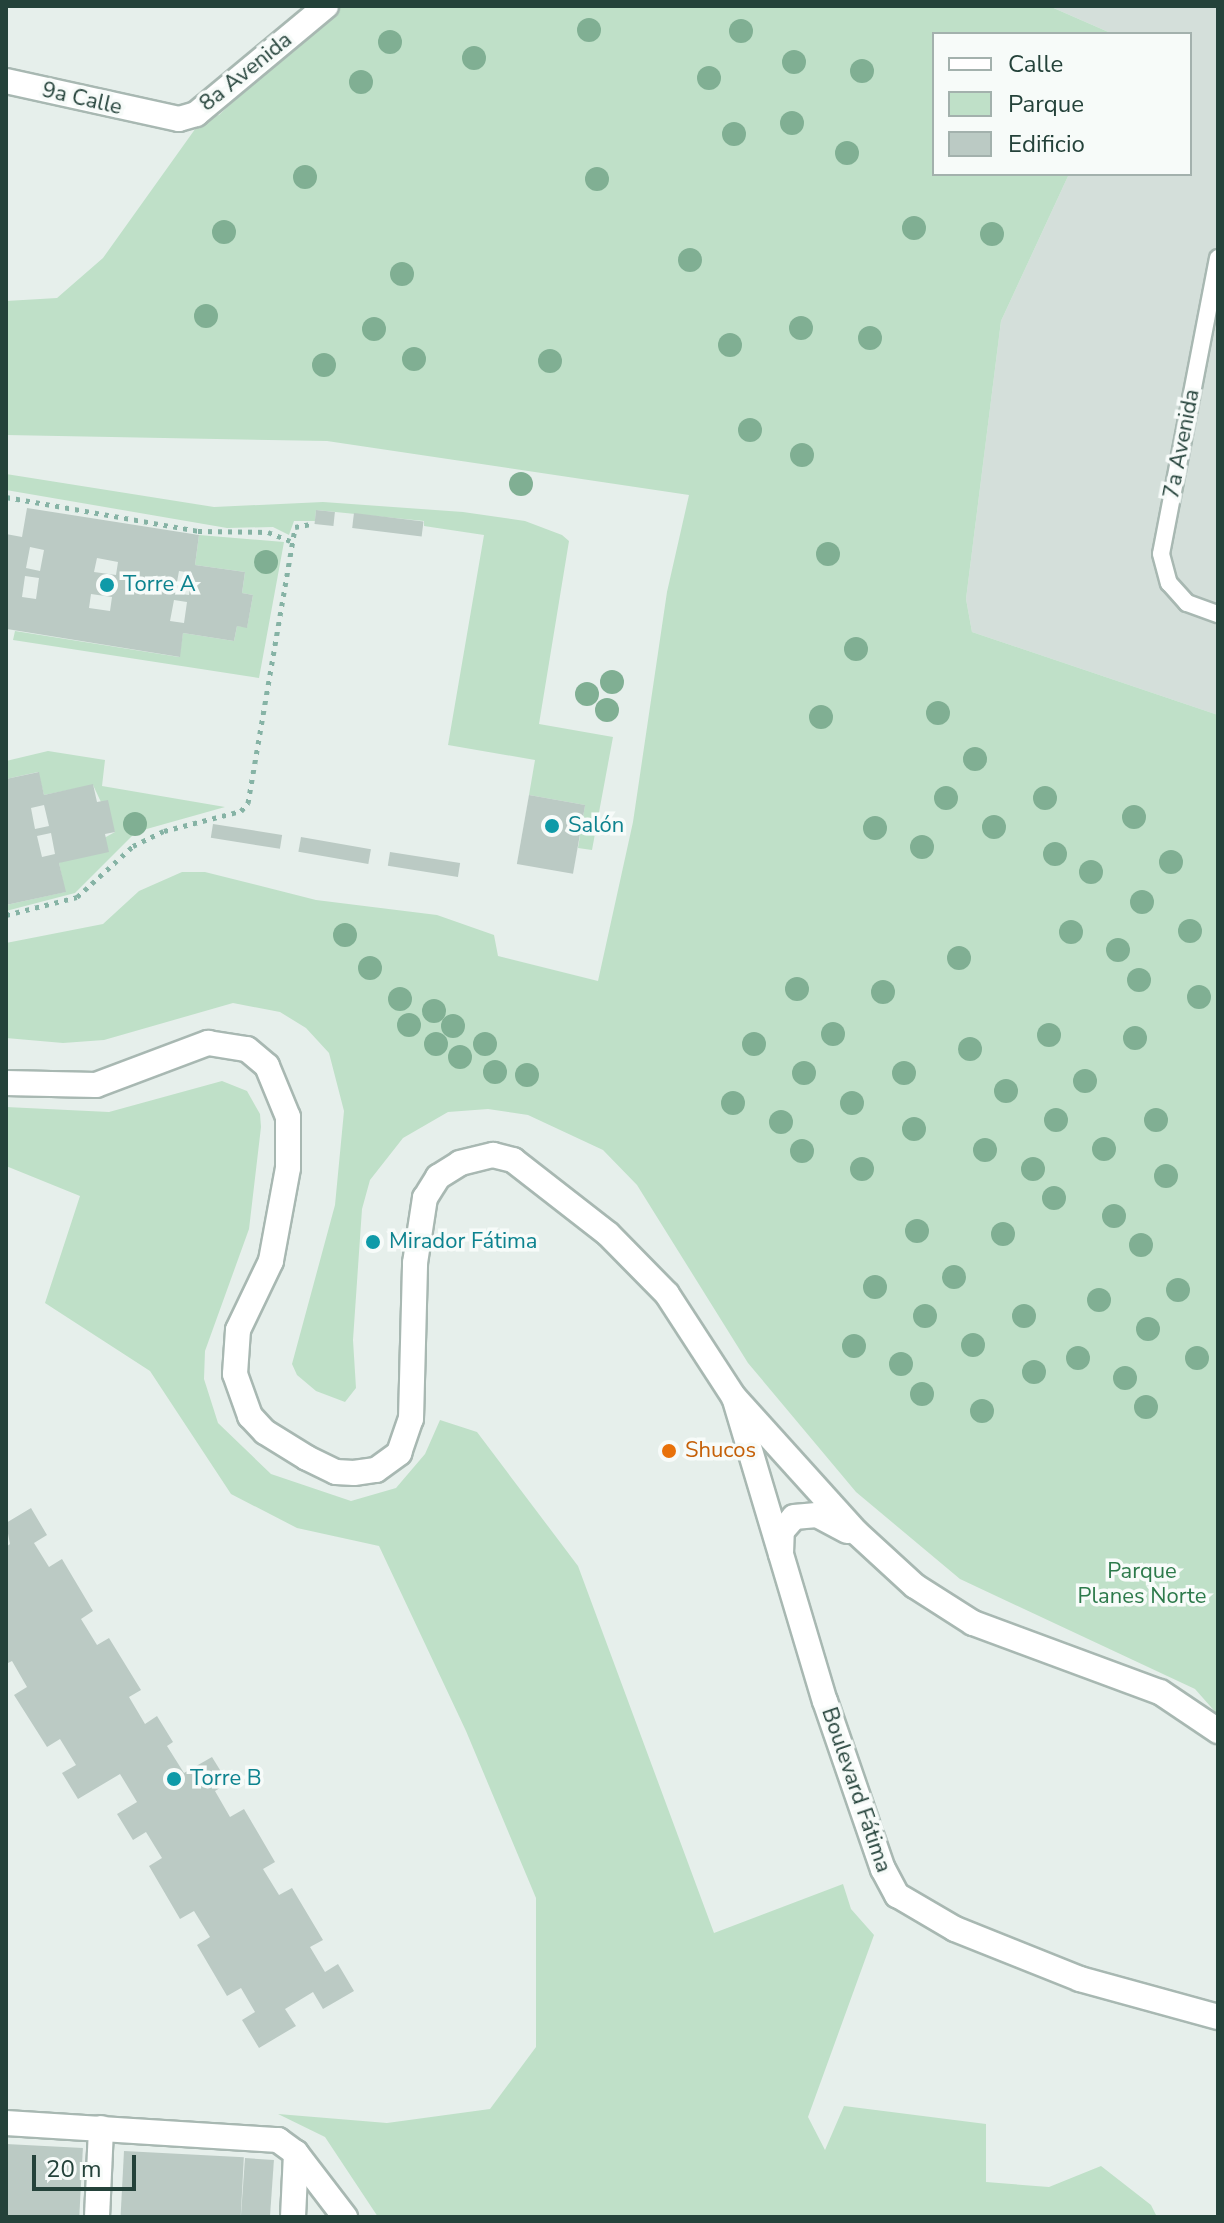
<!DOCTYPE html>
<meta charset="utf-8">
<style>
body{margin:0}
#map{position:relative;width:1224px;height:2223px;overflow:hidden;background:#e6efeb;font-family:"Nunito Sans",sans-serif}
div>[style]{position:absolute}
.built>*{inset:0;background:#d4dfda}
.green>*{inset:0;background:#bfe0c8}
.building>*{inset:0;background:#bbcac4;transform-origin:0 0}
.path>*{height:5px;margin-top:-2.5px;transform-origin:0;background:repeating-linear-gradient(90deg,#86b3a5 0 4px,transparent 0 10px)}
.roads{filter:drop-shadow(2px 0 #a8b8b2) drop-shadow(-2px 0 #a8b8b2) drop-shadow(0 2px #a8b8b2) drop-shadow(0 -2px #a8b8b2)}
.lane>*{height:16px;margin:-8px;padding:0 8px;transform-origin:8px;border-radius:8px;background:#fff}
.street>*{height:24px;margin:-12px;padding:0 12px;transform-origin:12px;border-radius:12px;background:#fff}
.trees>*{width:24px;height:24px;margin:-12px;border-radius:50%;background:#80af93}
.dots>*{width:22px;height:22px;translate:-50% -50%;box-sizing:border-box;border:4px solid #f7fbf9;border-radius:50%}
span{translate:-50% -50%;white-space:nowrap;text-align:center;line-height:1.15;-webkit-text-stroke:7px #f7fbf9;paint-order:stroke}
.street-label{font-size:22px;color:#24423a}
.culture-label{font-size:22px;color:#0d838f}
.left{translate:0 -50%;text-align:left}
.food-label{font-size:22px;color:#c56008}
.park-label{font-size:22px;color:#2d7a4b}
.frame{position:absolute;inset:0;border:8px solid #24423a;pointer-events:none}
.legend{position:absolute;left:932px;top:32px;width:260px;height:144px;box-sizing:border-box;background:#f7fbf9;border:2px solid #a3b1ad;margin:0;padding:10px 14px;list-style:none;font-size:24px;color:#24423a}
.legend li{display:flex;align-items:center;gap:16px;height:40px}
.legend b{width:40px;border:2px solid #a3b1ad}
.scale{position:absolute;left:32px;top:2155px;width:104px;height:36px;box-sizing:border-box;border:4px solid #24423a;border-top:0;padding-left:10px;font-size:24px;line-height:28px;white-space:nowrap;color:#24423a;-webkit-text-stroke:6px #f7fbf9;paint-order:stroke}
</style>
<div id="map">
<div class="built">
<div style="clip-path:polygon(1049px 6px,1218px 6px,1218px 715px,972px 632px,966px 599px,1001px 321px,1069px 174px,1190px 174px,1190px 34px,1113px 34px)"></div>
</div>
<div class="green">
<div style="clip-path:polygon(334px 6px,1049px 6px,1113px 34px,934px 34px,934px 174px,1069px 174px,1001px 321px,966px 599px,972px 632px,1218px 715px,1218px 1715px,1195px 1689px,960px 1579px,856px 1492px,748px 1363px,637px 1185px,603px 1150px,528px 1115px,488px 1109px,448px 1112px,403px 1138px,370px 1180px,362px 1209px,353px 1340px,356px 1388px,345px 1402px,316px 1391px,297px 1375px,292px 1364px,335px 1205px,344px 1111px,329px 1053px,306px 1028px,280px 1012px,233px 1003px,104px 1040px,63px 1043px,6px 1038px,6px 943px,103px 924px,139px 891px,182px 872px,205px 872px,316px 900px,437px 915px,494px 935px,498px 956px,598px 981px,633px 822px,667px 592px,689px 495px,327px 441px,6px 435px,6px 301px,57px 298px,103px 258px,203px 118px,219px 115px)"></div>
<div style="clip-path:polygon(6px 474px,214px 507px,323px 502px,463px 512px,525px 521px,562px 535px,569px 541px,539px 724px,613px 737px,592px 850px,578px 848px,585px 805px,529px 795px,535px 760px,448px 745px,484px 535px,424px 526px,424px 521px,316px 510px,315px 521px,294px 521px,289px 535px,273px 527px,227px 528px,6px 490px)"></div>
<div style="clip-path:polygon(199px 535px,284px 542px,259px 678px,13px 640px,15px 631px,179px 657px,183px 633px,234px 641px,237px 626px,247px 627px,253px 595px,242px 593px,245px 572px,195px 565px)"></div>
<div style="clip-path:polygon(48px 751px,105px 760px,102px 786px,225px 807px,136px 832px,75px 893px,6px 911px,6px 905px,65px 892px,59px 863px,115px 832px,93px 785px,44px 795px,38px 772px,6px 779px,6px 761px)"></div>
<div style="clip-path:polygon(222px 1081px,247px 1091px,260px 1114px,261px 1127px,249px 1229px,205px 1351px,204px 1379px,218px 1423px,271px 1474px,351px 1501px,396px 1488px,425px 1454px,440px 1420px,477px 1432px,578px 1566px,714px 1933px,843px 1884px,851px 1909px,874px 1935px,808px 2117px,825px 2150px,844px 2106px,986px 2124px,986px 2182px,1049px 2187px,1101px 2166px,1151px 2205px,1157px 2217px,378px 2217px,325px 2137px,278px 2114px,387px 2123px,490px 2109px,536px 2047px,536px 1898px,466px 1731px,379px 1546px,297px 1528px,231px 1494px,150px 1371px,45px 1303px,80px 1196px,6px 1166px,6px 1107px,109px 1112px)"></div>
</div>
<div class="building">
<div style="clip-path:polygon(evenodd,27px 508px,199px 535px,195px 565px,245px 572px,242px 593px,253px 595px,247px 628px,237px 626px,234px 641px,183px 633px,180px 657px,7px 629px,6px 534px,22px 537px,27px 508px,30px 547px,44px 550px,40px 571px,26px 568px,30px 547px,27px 508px,97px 558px,118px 562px,116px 575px,94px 572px,97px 558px,27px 508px,179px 571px,192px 573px,189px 595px,175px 593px,179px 571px,27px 508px,25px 576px,39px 578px,36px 599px,22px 597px,25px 576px,27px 508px,91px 594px,112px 597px,110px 611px,89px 608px,91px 594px,27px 508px,174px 600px,187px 602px,184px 623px,170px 621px,174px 600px)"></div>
<div style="left:316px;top:510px;width:19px;height:14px;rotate:6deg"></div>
<div style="left:354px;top:513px;width:70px;height:15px;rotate:7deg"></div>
<div style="clip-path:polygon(evenodd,39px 772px,44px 795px,93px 784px,97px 802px,108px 800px,115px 832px,105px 834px,109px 852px,59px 863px,66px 892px,6px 905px,6px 779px,39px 772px,44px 805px,49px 826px,35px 829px,31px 808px,44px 805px,39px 772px,51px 833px,55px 854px,42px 857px,37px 836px,51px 833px)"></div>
<div style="left:529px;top:795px;width:57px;height:70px;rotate:10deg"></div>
<div style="left:213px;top:824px;width:70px;height:14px;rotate:9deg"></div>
<div style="left:301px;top:837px;width:71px;height:15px;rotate:10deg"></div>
<div style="left:390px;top:852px;width:71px;height:14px;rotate:9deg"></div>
<div style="clip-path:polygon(31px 1508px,47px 1535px,34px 1543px,49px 1567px,62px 1559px,93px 1611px,81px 1619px,97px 1645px,109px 1638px,141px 1690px,129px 1697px,145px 1724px,157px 1716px,173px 1742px,167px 1746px,184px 1773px,212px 1757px,228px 1783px,215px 1791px,230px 1817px,244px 1809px,275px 1862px,263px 1869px,279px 1895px,292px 1888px,323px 1940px,310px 1947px,325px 1972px,338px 1964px,354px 1991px,323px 2009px,313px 1992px,285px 2009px,296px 2026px,259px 2048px,242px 2020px,255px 2012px,241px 1988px,227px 1996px,197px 1945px,210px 1937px,194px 1911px,180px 1919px,149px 1866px,162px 1858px,146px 1832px,133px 1840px,117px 1814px,137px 1802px,120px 1774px,78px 1799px,62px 1773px,76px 1765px,60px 1739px,47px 1747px,14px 1695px,27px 1687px,12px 1661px,6px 1664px,6px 1547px,10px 1544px,6px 1523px)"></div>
<div style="left:6px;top:2144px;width:77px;height:73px;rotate:3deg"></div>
<div style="left:124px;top:2151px;width:120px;height:66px;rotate:3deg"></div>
<div style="left:245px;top:2158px;width:29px;height:59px;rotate:4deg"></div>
</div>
<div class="path">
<div style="left:6px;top:497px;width:195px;rotate:10deg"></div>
<div style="left:198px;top:531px;width:70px;rotate:0.8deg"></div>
<div style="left:268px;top:532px;width:24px;rotate:22deg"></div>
<div style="left:6px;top:915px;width:73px;rotate:-14.2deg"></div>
<div style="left:77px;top:897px;width:76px;rotate:-42.3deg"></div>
<div style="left:133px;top:846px;width:34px;rotate:-26deg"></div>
<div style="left:164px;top:831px;width:80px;rotate:-14.6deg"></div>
<div style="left:241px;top:811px;width:11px;rotate:-49deg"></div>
<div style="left:248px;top:803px;width:280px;rotate:-80.3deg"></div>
<div style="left:295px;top:527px;width:16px;rotate:-11deg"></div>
</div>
<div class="roads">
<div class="lane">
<div style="left:1218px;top:258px;width:301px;rotate:100.9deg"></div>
<div style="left:1161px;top:554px;width:30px;rotate:75deg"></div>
<div style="left:1169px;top:583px;width:27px;rotate:48deg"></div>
<div style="left:1187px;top:603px;width:33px;rotate:20deg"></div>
</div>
<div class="street">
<div style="left:6px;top:81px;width:177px;rotate:12.4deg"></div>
<div style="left:179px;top:119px;width:18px;rotate:-16deg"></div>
<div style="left:196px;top:114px;width:169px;rotate:-39.7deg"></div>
<div style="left:6px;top:1083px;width:90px;rotate:1.3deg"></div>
<div style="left:96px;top:1085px;width:120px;rotate:-20.6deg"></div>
<div style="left:208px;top:1043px;width:39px;rotate:9deg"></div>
<div style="left:247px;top:1049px;width:26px;rotate:40deg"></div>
<div style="left:267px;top:1066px;width:55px;rotate:67.6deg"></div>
<div style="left:288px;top:1117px;width:51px;rotate:90deg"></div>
<div style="left:288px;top:1168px;width:95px;rotate:100.4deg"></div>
<div style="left:271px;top:1261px;width:76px;rotate:115.6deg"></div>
<div style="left:238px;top:1330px;width:44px;rotate:93.9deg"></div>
<div style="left:235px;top:1374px;width:45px;rotate:70.3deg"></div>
<div style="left:250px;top:1416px;width:22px;rotate:47deg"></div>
<div style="left:265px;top:1432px;width:49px;rotate:31.8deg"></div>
<div style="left:307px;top:1458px;width:32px;rotate:26deg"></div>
<div style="left:336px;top:1472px;width:18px;rotate:3deg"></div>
<div style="left:354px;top:1473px;width:22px;rotate:-8deg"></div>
<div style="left:376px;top:1470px;width:29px;rotate:-36deg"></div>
<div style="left:399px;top:1453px;width:36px;rotate:-71deg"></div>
<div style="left:411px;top:1419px;width:156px;rotate:-88.5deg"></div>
<div style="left:415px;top:1263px;width:66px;rotate:-81.3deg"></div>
<div style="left:425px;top:1198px;width:25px;rotate:-58deg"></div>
<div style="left:438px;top:1177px;width:26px;rotate:-32deg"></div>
<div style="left:460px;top:1163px;width:34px;rotate:-14deg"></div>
<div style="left:493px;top:1155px;width:21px;rotate:14deg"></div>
<div style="left:513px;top:1160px;width:120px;rotate:37.9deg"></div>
<div style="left:608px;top:1234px;width:84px;rotate:45.5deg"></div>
<div style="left:667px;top:1294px;width:123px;rotate:57deg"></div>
<div style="left:734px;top:1397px;width:182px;rotate:47.9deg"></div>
<div style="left:856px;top:1532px;width:80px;rotate:42.5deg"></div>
<div style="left:915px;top:1586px;width:69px;rotate:32.5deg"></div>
<div style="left:973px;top:1623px;width:199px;rotate:20.3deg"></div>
<div style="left:1160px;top:1692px;width:70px;rotate:33.9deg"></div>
<div style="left:735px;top:1400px;width:314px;rotate:73.4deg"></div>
<div style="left:825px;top:1701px;width:178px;rotate:71deg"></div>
<div style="left:883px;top:1869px;width:30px;rotate:62deg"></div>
<div style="left:897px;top:1895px;width:67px;rotate:30.4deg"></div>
<div style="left:955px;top:1929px;width:135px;rotate:21.8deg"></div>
<div style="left:1080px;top:1979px;width:143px;rotate:15.4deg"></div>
<div style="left:781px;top:1554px;width:23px;rotate:-88deg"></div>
<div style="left:782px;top:1531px;width:18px;rotate:-49deg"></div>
<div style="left:794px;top:1517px;width:23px;rotate:-5deg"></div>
<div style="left:817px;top:1515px;width:34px;rotate:28deg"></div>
<div style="left:6px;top:2123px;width:273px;rotate:3.6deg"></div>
<div style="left:278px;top:2140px;width:22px;rotate:36deg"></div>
<div style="left:296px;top:2153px;width:81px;rotate:52.6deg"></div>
<div style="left:97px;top:2217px;width:89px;rotate:-87.4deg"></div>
<div style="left:293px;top:2217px;width:64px;rotate:-87.3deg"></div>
</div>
</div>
<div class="trees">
<div style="left:589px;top:30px"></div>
<div style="left:741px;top:31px"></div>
<div style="left:390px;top:42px"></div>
<div style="left:474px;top:58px"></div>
<div style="left:794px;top:62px"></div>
<div style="left:862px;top:71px"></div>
<div style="left:709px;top:78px"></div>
<div style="left:361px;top:82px"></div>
<div style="left:792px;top:123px"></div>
<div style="left:734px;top:134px"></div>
<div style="left:847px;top:153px"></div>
<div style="left:305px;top:177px"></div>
<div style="left:597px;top:179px"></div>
<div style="left:914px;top:228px"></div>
<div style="left:224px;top:232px"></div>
<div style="left:992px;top:234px"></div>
<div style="left:690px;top:260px"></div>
<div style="left:402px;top:274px"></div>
<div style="left:206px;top:316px"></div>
<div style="left:801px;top:328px"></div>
<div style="left:374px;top:329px"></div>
<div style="left:870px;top:338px"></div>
<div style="left:730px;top:345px"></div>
<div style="left:414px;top:359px"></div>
<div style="left:550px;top:361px"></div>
<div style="left:324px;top:365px"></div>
<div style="left:750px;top:430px"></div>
<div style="left:802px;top:455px"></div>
<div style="left:521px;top:484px"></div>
<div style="left:828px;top:554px"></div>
<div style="left:266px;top:562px"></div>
<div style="left:856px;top:649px"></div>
<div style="left:612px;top:682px"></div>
<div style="left:587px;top:694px"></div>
<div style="left:607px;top:710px"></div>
<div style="left:938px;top:713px"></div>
<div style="left:821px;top:717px"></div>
<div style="left:975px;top:759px"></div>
<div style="left:946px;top:798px"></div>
<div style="left:1045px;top:798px"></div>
<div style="left:1134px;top:817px"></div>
<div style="left:135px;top:824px"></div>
<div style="left:994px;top:827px"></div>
<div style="left:875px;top:828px"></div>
<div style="left:922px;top:847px"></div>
<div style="left:1055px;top:854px"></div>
<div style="left:1171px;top:862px"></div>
<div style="left:1091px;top:872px"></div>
<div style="left:1142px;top:902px"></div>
<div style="left:1190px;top:931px"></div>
<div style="left:1071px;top:932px"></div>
<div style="left:345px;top:935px"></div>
<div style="left:1118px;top:950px"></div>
<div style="left:959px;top:958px"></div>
<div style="left:370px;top:968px"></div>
<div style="left:1139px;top:980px"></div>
<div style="left:797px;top:989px"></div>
<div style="left:883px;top:992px"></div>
<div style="left:1199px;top:997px"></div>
<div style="left:400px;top:999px"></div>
<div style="left:434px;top:1011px"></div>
<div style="left:409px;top:1025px"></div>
<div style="left:453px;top:1026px"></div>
<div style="left:833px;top:1034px"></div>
<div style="left:1049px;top:1035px"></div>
<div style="left:1135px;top:1038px"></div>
<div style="left:436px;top:1044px"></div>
<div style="left:485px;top:1044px"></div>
<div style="left:754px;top:1044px"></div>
<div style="left:970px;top:1049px"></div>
<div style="left:460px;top:1057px"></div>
<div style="left:495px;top:1072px"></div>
<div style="left:804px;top:1073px"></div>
<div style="left:904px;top:1073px"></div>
<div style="left:527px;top:1075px"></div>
<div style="left:1085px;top:1081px"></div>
<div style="left:1006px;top:1091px"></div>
<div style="left:733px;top:1103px"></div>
<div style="left:852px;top:1103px"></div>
<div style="left:1056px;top:1120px"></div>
<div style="left:1156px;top:1120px"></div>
<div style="left:781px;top:1122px"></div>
<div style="left:914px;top:1129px"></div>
<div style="left:1104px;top:1149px"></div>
<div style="left:985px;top:1150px"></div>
<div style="left:802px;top:1151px"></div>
<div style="left:862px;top:1169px"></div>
<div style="left:1033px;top:1169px"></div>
<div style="left:1166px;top:1176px"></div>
<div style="left:1054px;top:1198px"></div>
<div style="left:1114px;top:1216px"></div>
<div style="left:917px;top:1231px"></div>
<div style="left:1003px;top:1234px"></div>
<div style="left:1141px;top:1245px"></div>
<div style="left:954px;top:1277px"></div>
<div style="left:875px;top:1287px"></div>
<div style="left:1178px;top:1290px"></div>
<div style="left:1099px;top:1300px"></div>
<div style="left:925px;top:1316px"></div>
<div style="left:1024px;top:1316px"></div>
<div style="left:1148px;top:1329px"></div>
<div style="left:973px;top:1345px"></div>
<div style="left:854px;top:1346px"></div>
<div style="left:1078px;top:1358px"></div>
<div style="left:1197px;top:1358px"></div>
<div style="left:901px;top:1364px"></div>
<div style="left:1034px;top:1372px"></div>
<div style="left:1125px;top:1378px"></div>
<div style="left:922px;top:1394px"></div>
<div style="left:1146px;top:1407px"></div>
<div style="left:982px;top:1411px"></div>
</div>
<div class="dots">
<div style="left:107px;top:585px;background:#0f9aa8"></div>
<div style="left:552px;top:826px;background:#0f9aa8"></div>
<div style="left:373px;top:1242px;background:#0f9aa8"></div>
<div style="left:669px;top:1451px;background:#e8710a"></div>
<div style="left:174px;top:1779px;background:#0f9aa8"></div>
</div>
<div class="street-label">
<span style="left:246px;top:72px;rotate:-39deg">8a Avenida</span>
<span style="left:82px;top:99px;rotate:13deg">9a Calle</span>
<span style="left:1182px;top:444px;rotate:-79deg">7a Avenida</span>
<span style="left:856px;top:1790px;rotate:71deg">Boulevard Fátima</span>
</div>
<div class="culture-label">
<span class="left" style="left:123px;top:585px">Torre A</span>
<span class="left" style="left:568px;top:826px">Salón</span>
<span class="left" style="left:389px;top:1242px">Mirador Fátima</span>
<span class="left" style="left:190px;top:1779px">Torre B</span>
</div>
<div class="food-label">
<span class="left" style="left:685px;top:1451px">Shucos</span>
</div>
<div class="park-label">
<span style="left:1142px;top:1584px">Parque<br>Planes Norte</span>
</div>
<div class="frame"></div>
<ul class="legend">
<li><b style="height:10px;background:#fff"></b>Calle</li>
<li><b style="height:22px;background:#bfe0c8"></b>Parque</li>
<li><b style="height:22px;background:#bbcac4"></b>Edificio</li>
</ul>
<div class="scale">20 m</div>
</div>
